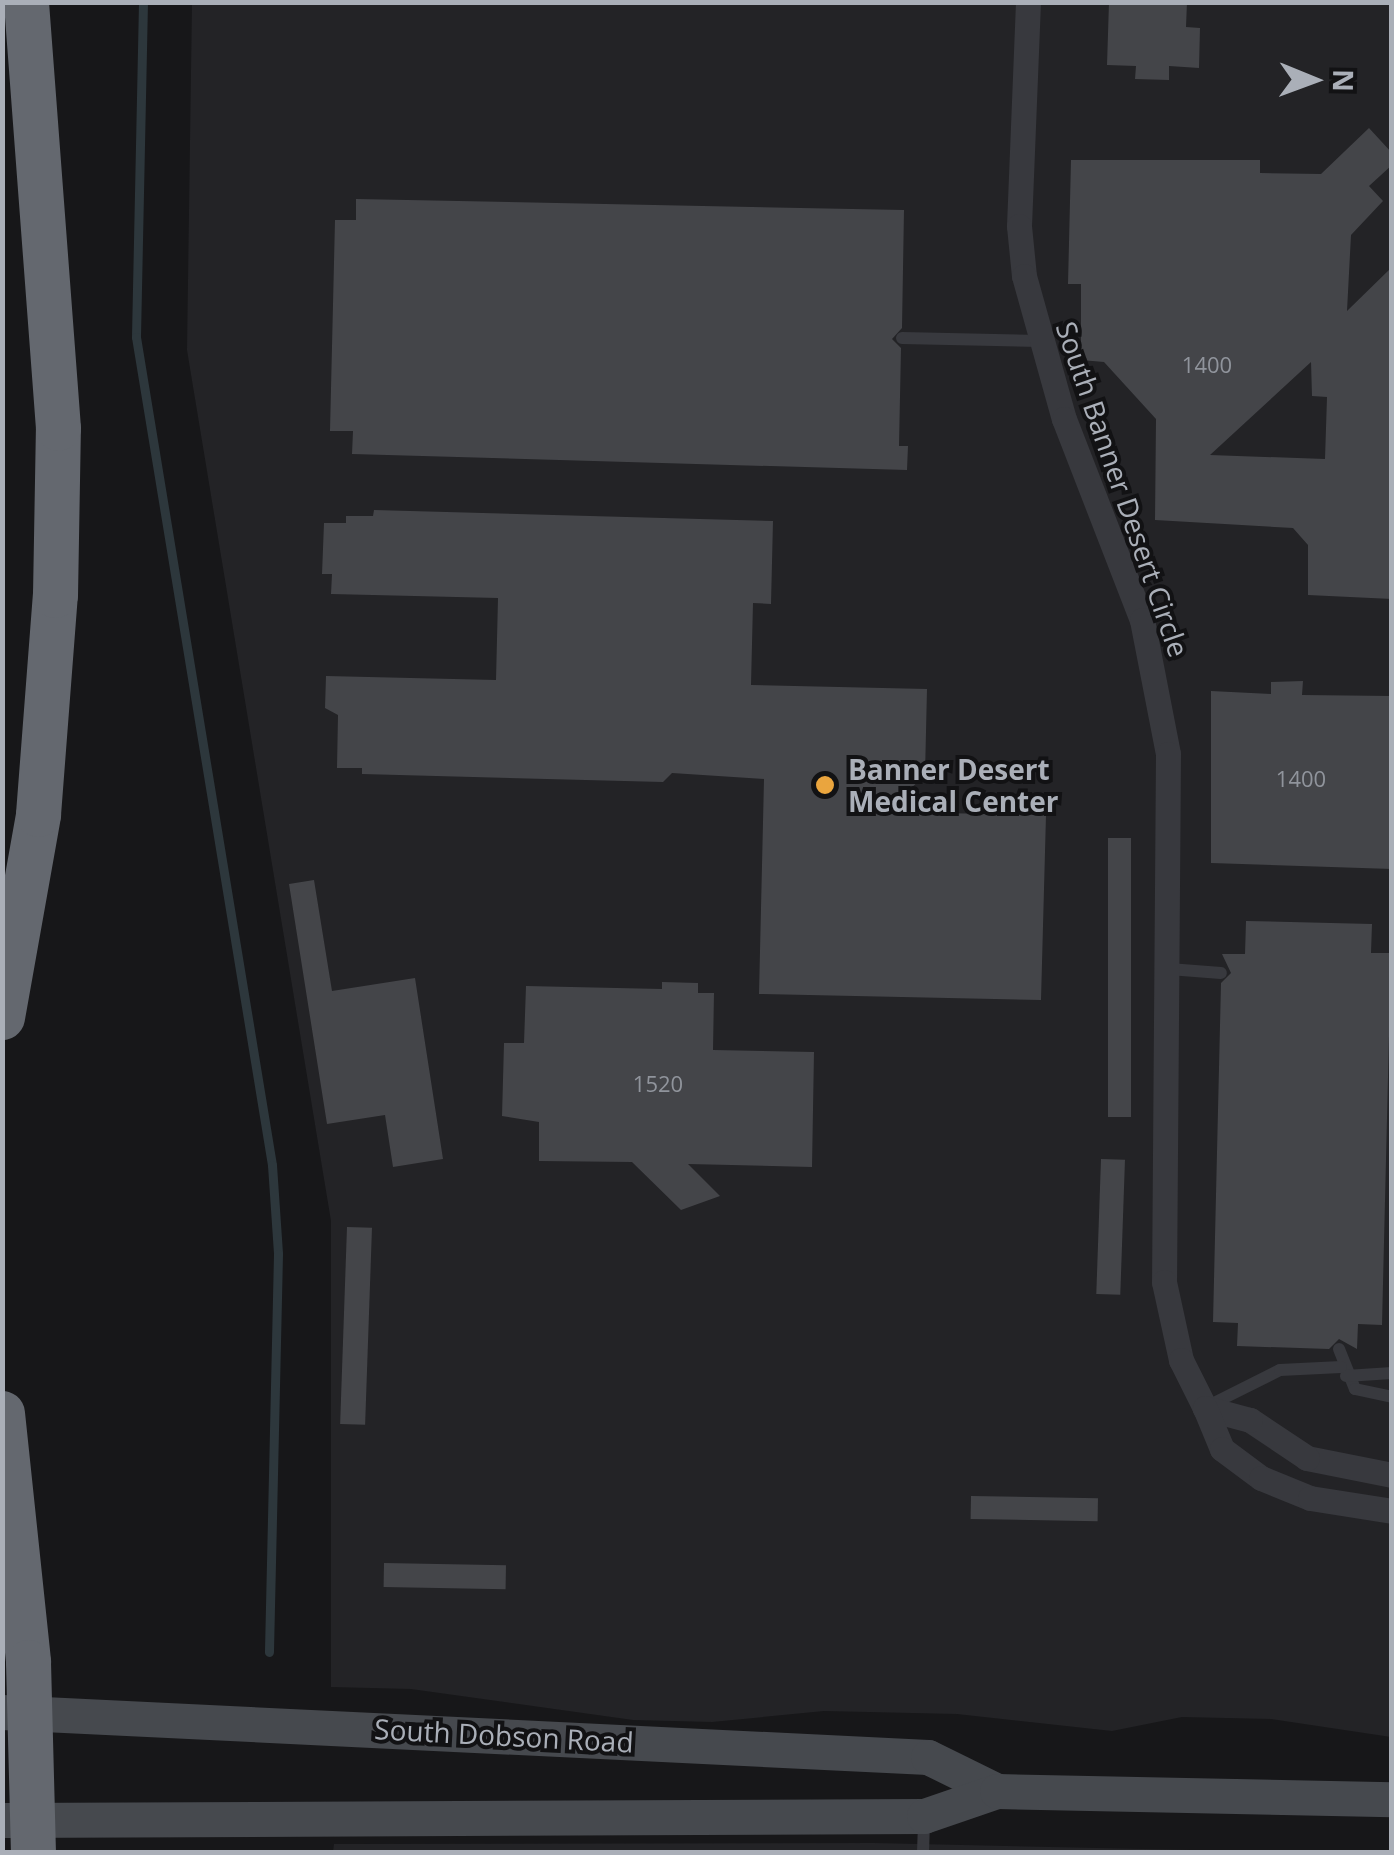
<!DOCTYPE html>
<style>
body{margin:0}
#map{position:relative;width:1394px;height:1855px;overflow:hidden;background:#171719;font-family:"Open Sans",sans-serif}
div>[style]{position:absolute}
.built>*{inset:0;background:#232326}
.stream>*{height:9px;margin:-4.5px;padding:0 4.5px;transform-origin:4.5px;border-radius:4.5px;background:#2d373c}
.building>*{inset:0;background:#444549;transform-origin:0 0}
.lane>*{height:12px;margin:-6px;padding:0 6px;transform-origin:6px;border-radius:6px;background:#38393e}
.street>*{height:25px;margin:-12.5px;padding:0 12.5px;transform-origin:12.5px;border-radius:12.5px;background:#38393e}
.secondary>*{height:35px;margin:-17.5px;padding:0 17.5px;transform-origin:17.5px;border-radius:17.5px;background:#46494e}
.highway>*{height:45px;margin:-22.5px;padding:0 22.5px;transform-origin:22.5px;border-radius:22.5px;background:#64686f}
.dots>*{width:28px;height:28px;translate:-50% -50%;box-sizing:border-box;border:5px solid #121214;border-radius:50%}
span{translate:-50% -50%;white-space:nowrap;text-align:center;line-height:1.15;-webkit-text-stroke:8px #121214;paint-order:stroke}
.number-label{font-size:22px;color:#90949c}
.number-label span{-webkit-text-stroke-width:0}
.street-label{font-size:28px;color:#aaafb8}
.poi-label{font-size:28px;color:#aaafb8;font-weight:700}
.left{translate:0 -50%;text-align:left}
.frame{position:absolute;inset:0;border:5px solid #aaafb8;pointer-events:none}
.north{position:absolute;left:1264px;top:30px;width:100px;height:100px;-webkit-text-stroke:8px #121214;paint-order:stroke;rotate:91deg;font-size:28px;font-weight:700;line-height:40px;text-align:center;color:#aaafb8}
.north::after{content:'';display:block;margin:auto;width:35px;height:45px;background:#aaafb8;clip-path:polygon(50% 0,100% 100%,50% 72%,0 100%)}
</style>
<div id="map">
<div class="built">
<div style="clip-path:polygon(192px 3px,1391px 3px,1391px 1737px,1271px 1719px,1182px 1717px,1112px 1731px,957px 1714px,824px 1711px,712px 1722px,633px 1720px,411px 1689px,331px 1687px,331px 1221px,187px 350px)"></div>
<div style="clip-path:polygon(874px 1843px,1279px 1852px,333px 1852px,334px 1844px)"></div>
</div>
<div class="stream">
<div style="left:143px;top:2px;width:335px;rotate:91.2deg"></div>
<div style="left:136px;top:337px;width:839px;rotate:80.67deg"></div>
<div style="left:272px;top:1165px;width:89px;rotate:86.1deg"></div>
<div style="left:278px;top:1254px;width:398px;rotate:91.3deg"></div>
</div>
<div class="building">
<div style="clip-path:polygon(1109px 2px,1187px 2px,1186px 27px,1200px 28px,1199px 68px,1169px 66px,1169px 80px,1135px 79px,1136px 66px,1107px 65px)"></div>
<div style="clip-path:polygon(evenodd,1369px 128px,1392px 153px,1392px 165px,1369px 186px,1383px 201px,1351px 235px,1347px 311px,1392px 267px,1392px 599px,1308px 595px,1308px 545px,1293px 528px,1155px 520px,1156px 419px,1104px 362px,1081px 360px,1081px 284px,1068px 284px,1071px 160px,1260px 160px,1260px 173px,1321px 174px,1369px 128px,1311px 362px,1312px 396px,1327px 397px,1325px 459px,1210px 455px,1311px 362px)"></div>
<div style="clip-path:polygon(356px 199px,904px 210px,902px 328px,892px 339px,901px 348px,899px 446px,908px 446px,907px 470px,352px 454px,353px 431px,330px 431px,335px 220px,356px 220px)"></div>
<div style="clip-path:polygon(374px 510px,773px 521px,771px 604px,753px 603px,751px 685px,927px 689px,925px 775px,886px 812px,1046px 815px,1041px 1000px,759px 994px,764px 779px,672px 773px,663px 782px,362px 774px,362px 768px,337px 768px,338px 715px,325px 708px,326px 676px,496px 680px,498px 598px,331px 594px,332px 574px,322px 574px,324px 523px,346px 523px,346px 516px,373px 516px)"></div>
<div style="clip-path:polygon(1303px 681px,1302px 695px,1392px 696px,1392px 869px,1211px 863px,1211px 691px,1271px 694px,1271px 682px)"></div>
<div style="left:1108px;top:838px;width:23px;height:279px"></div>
<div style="clip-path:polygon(314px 880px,332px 991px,415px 978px,443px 1159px,393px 1167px,385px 1115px,327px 1124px,289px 884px)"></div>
<div style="clip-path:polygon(1246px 921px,1372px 924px,1371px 953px,1391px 953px,1382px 1325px,1358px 1324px,1357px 1349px,1339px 1339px,1329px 1349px,1237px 1346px,1238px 1323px,1213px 1322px,1221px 983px,1231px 973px,1222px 954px,1245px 954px)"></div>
<div style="clip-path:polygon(662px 982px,698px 983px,698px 993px,714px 993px,713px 1050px,814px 1052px,812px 1167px,688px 1164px,720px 1196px,681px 1210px,632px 1162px,539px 1161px,539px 1122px,502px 1116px,504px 1043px,524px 1043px,526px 986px,662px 989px)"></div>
<div style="left:1101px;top:1159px;width:24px;height:135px;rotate:2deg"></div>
<div style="left:347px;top:1227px;width:25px;height:197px;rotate:2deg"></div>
<div style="left:971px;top:1496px;width:127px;height:23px;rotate:1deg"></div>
<div style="left:384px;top:1563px;width:122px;height:24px;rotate:1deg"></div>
</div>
<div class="lane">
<div style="left:902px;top:338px;width:138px;rotate:1.2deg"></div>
<div style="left:1169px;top:969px;width:52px;rotate:4.4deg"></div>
<div style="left:1339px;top:1349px;width:43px;rotate:68.2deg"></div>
<div style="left:1355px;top:1389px;width:38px;rotate:12deg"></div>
<div style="left:1346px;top:1376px;width:46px;rotate:-3.7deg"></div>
<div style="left:1208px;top:1406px;width:80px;rotate:-26.6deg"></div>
<div style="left:1280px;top:1370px;width:61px;rotate:-2.8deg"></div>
<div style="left:923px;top:1852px;width:34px;rotate:-88deg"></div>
</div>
<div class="street">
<div style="left:1028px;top:2px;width:224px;rotate:92.3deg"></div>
<div style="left:1019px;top:226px;width:50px;rotate:84.3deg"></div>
<div style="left:1024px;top:276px;width:148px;rotate:74.4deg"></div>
<div style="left:1064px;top:419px;width:216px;rotate:68.8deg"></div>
<div style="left:1142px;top:620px;width:136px;rotate:79deg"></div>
<div style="left:1168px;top:754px;width:528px;rotate:90.43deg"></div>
<div style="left:1164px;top:1282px;width:80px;rotate:77.7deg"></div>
<div style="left:1181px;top:1360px;width:54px;rotate:63.4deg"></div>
<div style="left:1392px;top:1475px;width:87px;rotate:-168.7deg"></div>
<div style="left:1307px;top:1458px;width:69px;rotate:-146.3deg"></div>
<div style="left:1250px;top:1420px;width:47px;rotate:-165.1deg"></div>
<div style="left:1205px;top:1408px;width:44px;rotate:67.5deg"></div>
<div style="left:1222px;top:1449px;width:49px;rotate:36.6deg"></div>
<div style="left:1261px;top:1478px;width:53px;rotate:22.2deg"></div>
<div style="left:1310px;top:1498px;width:83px;rotate:9deg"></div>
</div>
<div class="secondary">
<div style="left:2px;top:1712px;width:927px;rotate:2.78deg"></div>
<div style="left:928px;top:1757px;width:77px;rotate:26.2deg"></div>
<div style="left:2px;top:1820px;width:922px;rotate:-0.25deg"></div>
<div style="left:924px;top:1816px;width:77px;rotate:-18.9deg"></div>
<div style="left:997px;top:1791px;width:395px;rotate:1.2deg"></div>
</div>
<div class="highway">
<div style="left:2px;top:1017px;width:206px;rotate:-79.9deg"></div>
<div style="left:38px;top:814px;width:220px;rotate:-85.6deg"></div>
<div style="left:55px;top:595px;width:167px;rotate:-89deg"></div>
<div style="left:58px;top:428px;width:427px;rotate:-94.3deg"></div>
<div style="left:2px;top:1413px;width:250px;rotate:84deg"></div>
<div style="left:28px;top:1662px;width:190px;rotate:88.5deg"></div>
</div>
<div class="dots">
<div style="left:825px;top:785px;background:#eaa53e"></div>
</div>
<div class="number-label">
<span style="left:1207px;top:365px">1400</span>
<span style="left:1301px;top:779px">1400</span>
<span style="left:658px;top:1084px">1520</span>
</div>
<div class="street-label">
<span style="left:1123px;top:489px;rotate:71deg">South Banner Desert Circle</span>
<span style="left:504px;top:1735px;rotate:3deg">South Dobson Road</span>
</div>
<div class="poi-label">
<span class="left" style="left:848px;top:785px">Banner Desert<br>Medical Center</span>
</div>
<div class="frame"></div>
<div class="north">N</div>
</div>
